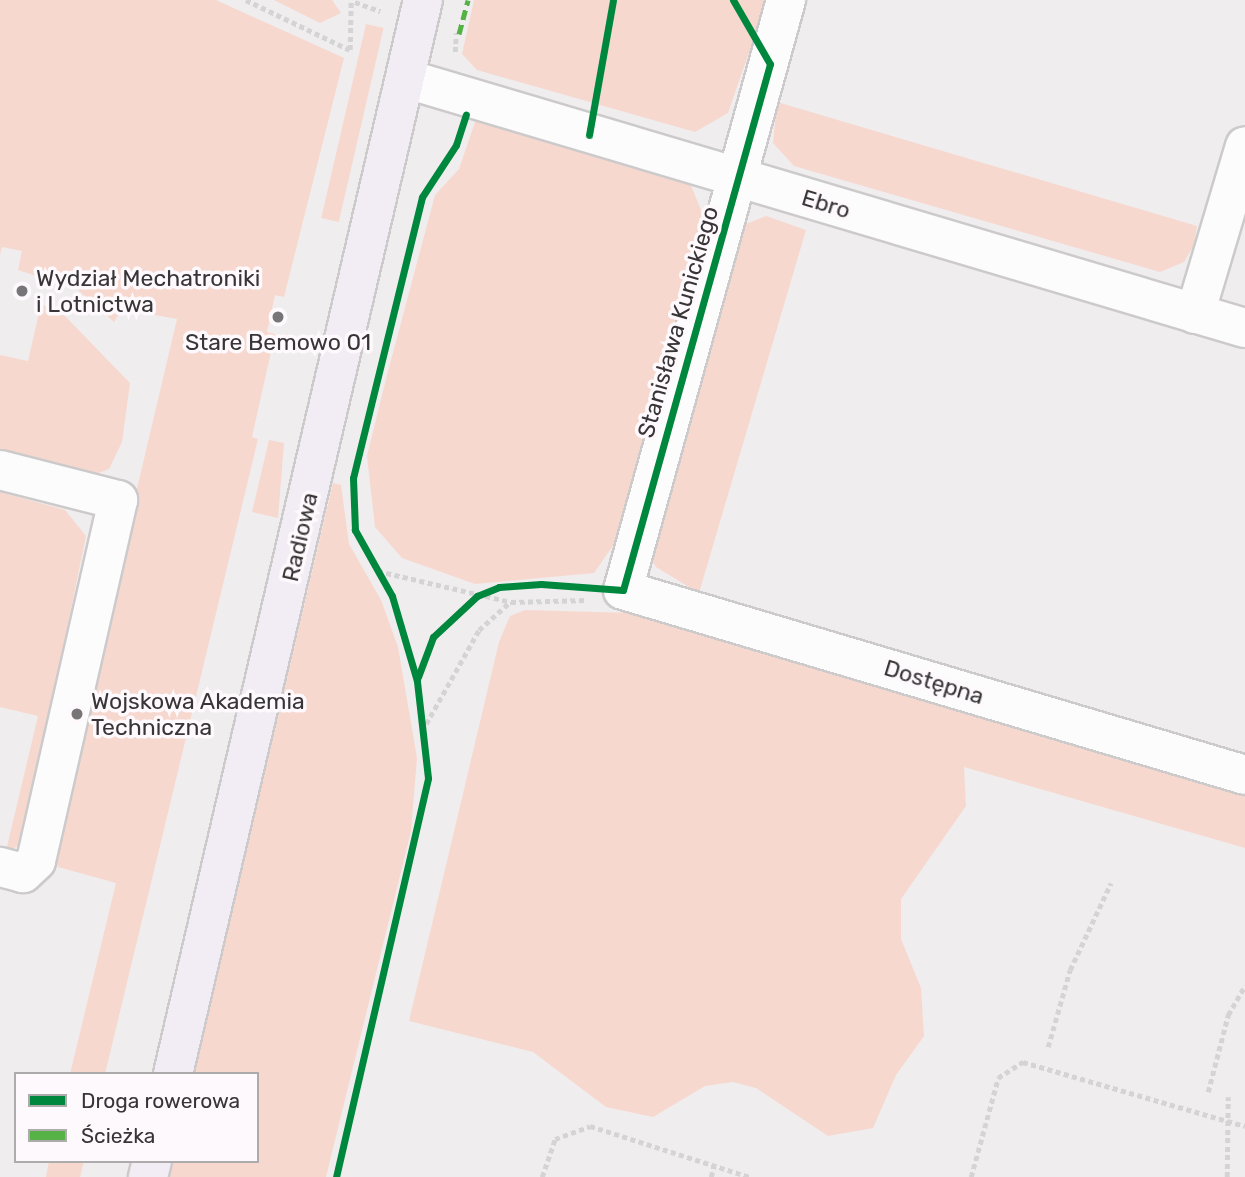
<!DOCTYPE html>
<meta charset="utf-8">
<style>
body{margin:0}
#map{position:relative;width:1245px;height:1177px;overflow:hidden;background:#f0edee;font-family:Rubik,sans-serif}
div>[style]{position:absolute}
.green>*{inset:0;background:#f6d8cf;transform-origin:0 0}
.path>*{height:4.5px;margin-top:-2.25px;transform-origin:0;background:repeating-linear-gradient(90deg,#d5d4d4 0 5px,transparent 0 8.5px)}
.roads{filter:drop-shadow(2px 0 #cccacb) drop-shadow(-2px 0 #cccacb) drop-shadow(0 2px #cccacb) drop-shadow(0 -2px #cccacb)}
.minor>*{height:38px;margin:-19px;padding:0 19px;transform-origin:19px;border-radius:19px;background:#fdfcfc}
.major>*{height:38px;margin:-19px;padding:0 19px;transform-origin:19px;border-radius:19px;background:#f2ecf4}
.quiet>*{height:5px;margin-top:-2.5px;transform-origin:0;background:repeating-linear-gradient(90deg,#56b246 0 10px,transparent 0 15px)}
.cycleway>*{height:7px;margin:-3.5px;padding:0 3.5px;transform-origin:3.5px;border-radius:3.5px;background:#00873e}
.dots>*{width:19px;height:19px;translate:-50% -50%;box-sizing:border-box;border:4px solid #fef9fc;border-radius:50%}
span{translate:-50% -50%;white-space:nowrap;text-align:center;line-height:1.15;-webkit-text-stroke:7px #fef9fc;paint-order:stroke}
.street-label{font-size:23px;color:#373536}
.poi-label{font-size:23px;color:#373536}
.left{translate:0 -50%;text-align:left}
.legend{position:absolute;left:14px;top:1072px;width:245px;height:91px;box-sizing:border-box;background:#fef9fc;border:2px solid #aeabad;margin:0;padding:9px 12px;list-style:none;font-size:21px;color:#373536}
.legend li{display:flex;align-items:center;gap:14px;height:35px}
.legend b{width:35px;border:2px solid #aeabad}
</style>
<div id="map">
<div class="green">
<div style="clip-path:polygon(0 0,216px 0,344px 58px,284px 297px,275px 295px,267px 332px,275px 334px,252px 437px,258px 439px,105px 1074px,70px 1074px,116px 883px,58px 867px,52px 849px,177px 319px,122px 309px,114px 322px,77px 289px,18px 270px,22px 251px,2px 247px,0 255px)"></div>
<div style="clip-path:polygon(274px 0,332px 0,341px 13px,320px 23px)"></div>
<div style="clip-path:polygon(474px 0,767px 0,728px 113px,695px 132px,477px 70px,462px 54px)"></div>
<div style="left:366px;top:24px;width:18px;height:199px;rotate:13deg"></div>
<div style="clip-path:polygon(777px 102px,1197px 226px,1194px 245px,1184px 262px,1160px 272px,794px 166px,773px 143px)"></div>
<div style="clip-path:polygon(476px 119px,688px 178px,703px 215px,696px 267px,621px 534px,594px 573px,475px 584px,402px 558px,375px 527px,367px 456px,386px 379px,435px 195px,459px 169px)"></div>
<div style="clip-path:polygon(766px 216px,806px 230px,699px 593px,656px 567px,646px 549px,739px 227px)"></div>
<div style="clip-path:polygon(41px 304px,62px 313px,130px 383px,122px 442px,109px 469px,96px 474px,0 451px,0 355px,28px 361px)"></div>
<div style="clip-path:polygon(269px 440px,284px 443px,278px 518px,252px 512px)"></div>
<div style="clip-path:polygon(333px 483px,341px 485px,349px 544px,381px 600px,398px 647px,417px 758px,411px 831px,326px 1177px,169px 1177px,173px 1161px,257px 1161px,257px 1074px,194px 1074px)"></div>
<div style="clip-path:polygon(0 492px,65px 510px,86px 536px,23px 842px,5px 855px,38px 716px,0 707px)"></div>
<div style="clip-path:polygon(525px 610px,631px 613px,1245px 792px,1245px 848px,964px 767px,966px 806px,901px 899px,901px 939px,921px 988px,924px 1036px,896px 1075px,873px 1128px,828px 1136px,756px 1088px,733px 1082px,705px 1086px,653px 1117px,606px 1107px,533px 1052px,409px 1021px,499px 642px,510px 616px)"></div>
<div style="clip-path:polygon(49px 1161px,84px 1161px,80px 1177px,46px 1177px)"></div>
</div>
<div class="path">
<div style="left:246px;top:0;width:115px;rotate:25.7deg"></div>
<div style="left:350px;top:50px;width:50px;rotate:-88.9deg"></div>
<div style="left:355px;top:2px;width:27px;rotate:20deg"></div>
<div style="left:455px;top:52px;width:19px;rotate:-87deg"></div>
<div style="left:378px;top:571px;width:137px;rotate:13.1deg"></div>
<div style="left:511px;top:602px;width:76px;rotate:-1.5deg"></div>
<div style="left:426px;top:724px;width:108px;rotate:-60.6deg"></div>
<div style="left:479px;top:630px;width:42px;rotate:-42.1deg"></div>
<div style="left:1048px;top:1047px;width:80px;rotate:-74.1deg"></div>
<div style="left:1070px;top:970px;width:96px;rotate:-64.8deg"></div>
<div style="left:1208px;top:1092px;width:80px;rotate:-75.4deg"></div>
<div style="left:1228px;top:1015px;width:34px;rotate:-60deg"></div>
<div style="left:542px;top:1177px;width:40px;rotate:-71.1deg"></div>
<div style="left:555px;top:1139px;width:37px;rotate:-20deg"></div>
<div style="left:590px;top:1126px;width:168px;rotate:17.7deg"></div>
<div style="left:711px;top:1177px;width:11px;rotate:-75deg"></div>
<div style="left:971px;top:1177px;width:103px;rotate:-74.7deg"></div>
<div style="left:998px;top:1078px;width:30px;rotate:-33deg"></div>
<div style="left:1023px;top:1062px;width:231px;rotate:16.1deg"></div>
<div style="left:1227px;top:1177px;width:80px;rotate:-89.3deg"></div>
</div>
<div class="roads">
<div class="minor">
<div style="left:786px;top:0;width:612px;rotate:105.44deg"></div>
<div style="left:623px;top:590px;width:649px;rotate:16.56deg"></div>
<div style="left:407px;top:79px;width:874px;rotate:16.55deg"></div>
<div style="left:1195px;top:314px;width:175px;rotate:-73.4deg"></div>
<div style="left:0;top:470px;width:122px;rotate:14.3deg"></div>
<div style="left:118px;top:500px;width:370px;rotate:102.8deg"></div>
<div style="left:36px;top:861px;width:18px;rotate:137deg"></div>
<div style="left:23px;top:873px;width:24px;rotate:-165deg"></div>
</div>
<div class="major">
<div style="left:173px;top:1074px;width:1103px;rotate:-76.9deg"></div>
<div style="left:148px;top:1177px;width:16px;rotate:-76deg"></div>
</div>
</div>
<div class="quiet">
<div style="left:459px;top:34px;width:35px;rotate:-75deg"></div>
</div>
<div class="cycleway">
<div style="left:589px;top:135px;width:137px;rotate:-79.9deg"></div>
<div style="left:418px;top:677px;width:43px;rotate:-69.4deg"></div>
<div style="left:433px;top:637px;width:60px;rotate:-43deg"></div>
<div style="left:477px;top:596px;width:24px;rotate:-22deg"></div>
<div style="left:499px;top:587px;width:42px;rotate:-4.1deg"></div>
<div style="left:541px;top:584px;width:82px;rotate:4.2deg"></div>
<div style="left:623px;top:590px;width:546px;rotate:-74.39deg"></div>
<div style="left:770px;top:64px;width:74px;rotate:-120deg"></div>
<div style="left:336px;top:1177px;width:409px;rotate:-77deg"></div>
<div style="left:428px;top:778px;width:98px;rotate:-96.5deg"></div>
<div style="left:417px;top:681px;width:89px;rotate:-106.4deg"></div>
<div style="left:392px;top:596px;width:76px;rotate:-119.3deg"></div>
<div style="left:355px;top:530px;width:52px;rotate:-92.2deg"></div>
<div style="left:353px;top:478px;width:289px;rotate:-76.2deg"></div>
<div style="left:422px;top:197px;width:62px;rotate:-56.8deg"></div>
<div style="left:456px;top:145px;width:32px;rotate:-72deg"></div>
</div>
<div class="dots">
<div style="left:22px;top:291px;background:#787576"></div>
<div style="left:278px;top:317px;background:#787576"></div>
<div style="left:77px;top:714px;background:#787576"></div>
</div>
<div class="street-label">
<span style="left:826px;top:204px;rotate:17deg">Ebro</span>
<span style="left:678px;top:322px;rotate:-74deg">Stanisława Kunickiego</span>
<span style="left:300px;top:537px;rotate:-77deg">Radiowa</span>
<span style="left:934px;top:682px;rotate:17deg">Dostępna</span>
</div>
<div class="poi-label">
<span class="left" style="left:36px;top:291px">Wydział Mechatroniki<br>i Lotnictwa</span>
<span style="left:278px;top:342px">Stare Bemowo 01</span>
<span class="left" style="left:91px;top:714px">Wojskowa Akademia<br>Techniczna</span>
</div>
<ul class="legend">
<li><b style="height:9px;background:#00873e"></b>Droga rowerowa</li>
<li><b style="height:9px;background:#56b246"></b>Ścieżka</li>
</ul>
</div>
